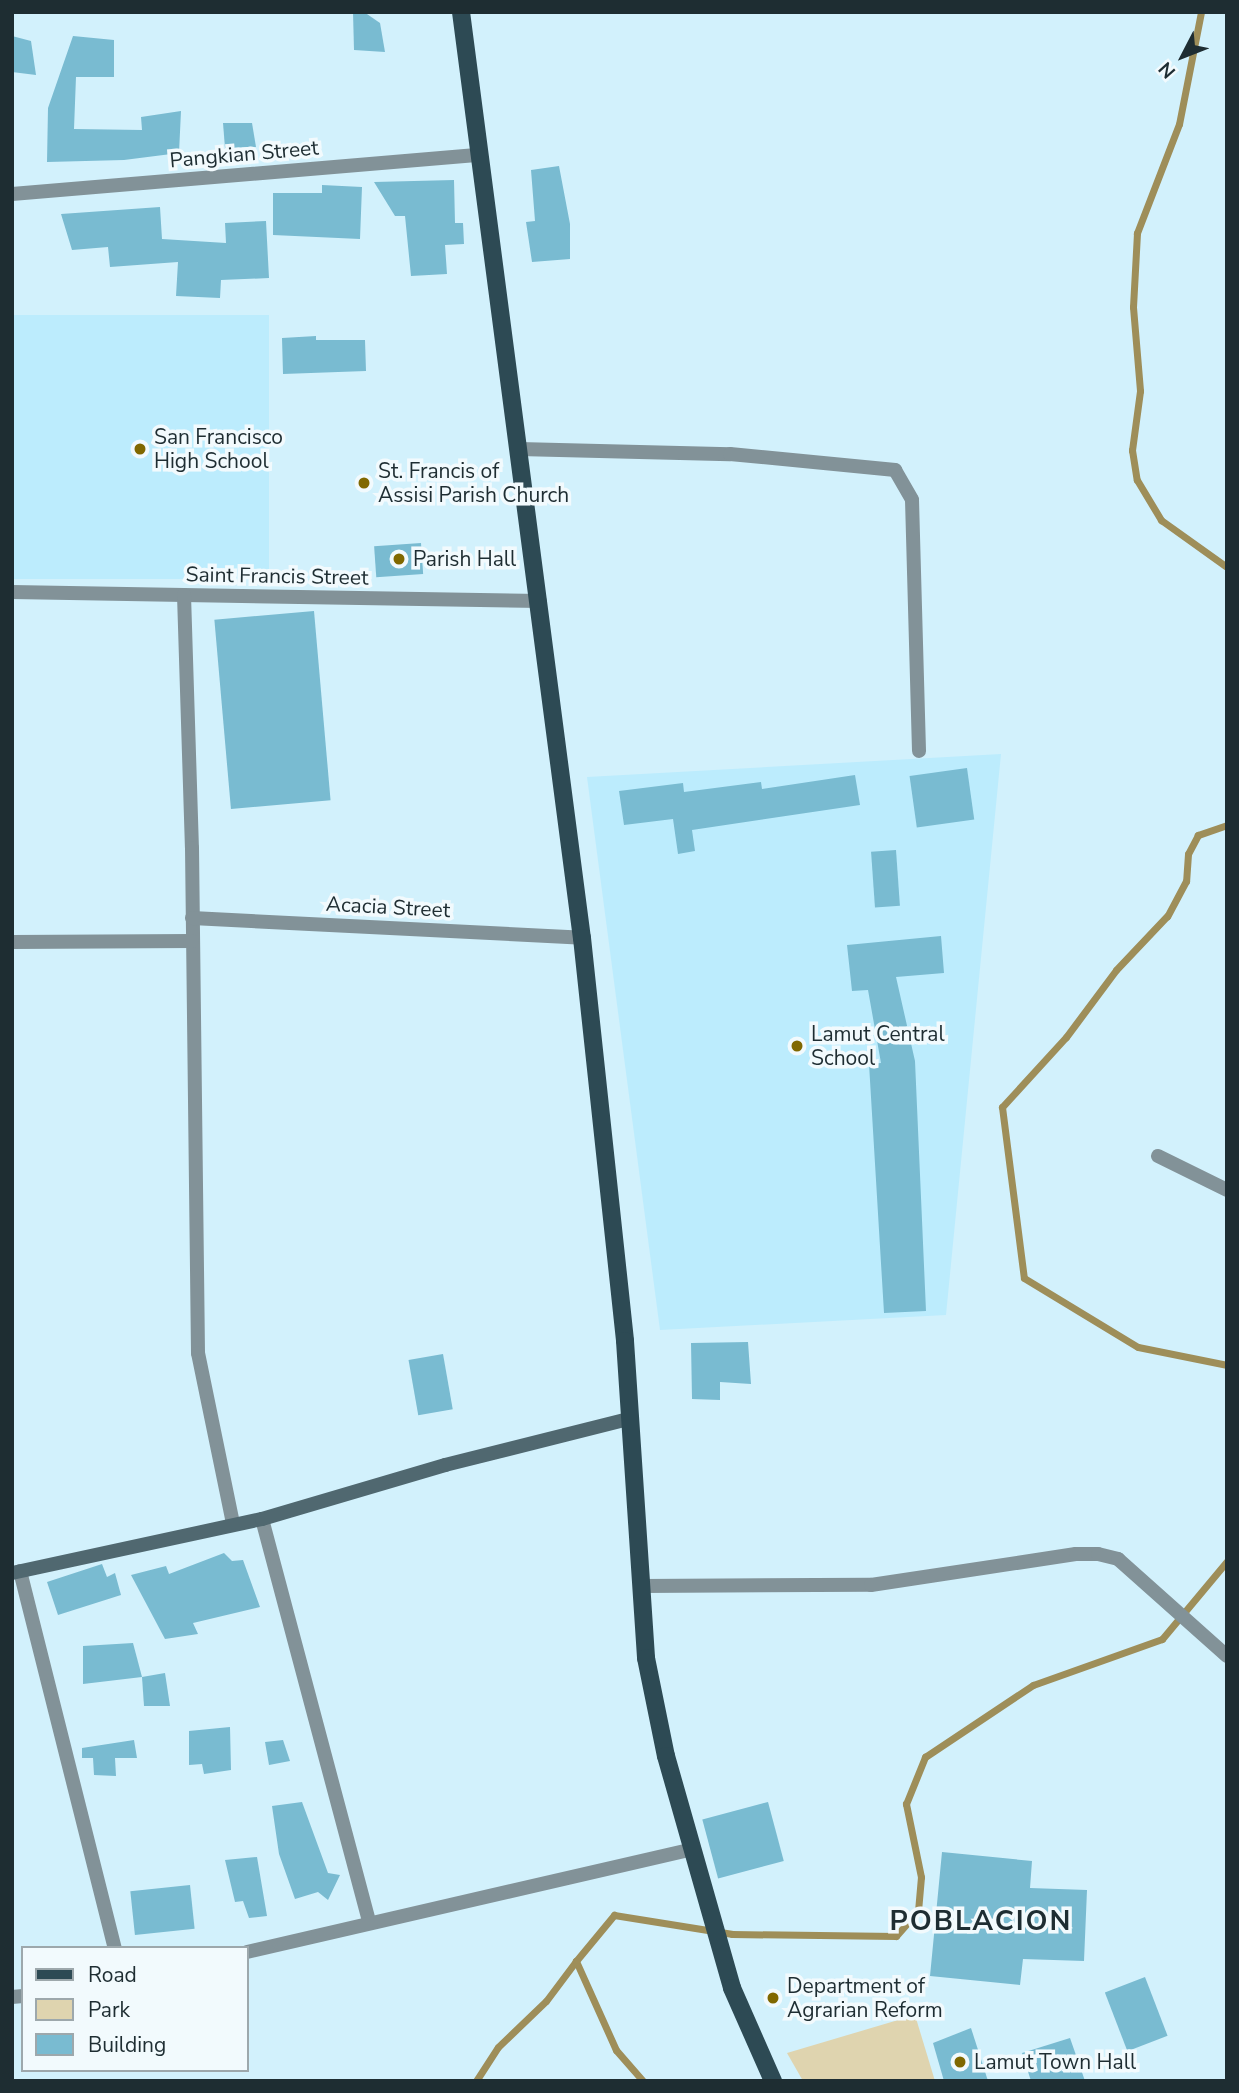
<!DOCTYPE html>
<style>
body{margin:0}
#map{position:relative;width:1239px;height:2093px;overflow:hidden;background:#d2f1fc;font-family:"Nunito Sans",sans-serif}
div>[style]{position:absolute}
.built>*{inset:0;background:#bcecfd;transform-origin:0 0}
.green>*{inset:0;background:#dfd4af}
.stream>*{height:7px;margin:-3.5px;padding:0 3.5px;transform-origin:3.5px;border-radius:3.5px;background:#9e8e59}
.building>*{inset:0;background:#79bbd1;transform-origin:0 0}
.street>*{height:14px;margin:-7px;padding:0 7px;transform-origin:7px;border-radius:7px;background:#829298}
.secondary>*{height:14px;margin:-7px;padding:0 7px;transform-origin:7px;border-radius:7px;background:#506870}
.primary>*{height:18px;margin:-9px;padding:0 9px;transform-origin:9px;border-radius:9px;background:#2d4a54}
.dots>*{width:19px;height:19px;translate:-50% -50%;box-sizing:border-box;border:4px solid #f2fafd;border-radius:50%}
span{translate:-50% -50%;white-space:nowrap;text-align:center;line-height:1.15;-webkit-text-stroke:7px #f2fafd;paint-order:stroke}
.street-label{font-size:21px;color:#1e2d32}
.poi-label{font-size:21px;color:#1e2d32}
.left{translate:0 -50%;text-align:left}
.district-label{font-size:28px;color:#1e2d32;font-weight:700;letter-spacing:2px}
.frame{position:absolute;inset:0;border:14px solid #1e2d32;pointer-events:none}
.legend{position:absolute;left:21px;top:1946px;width:228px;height:126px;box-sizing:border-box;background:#f2fafd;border:2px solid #9da8ac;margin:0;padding:9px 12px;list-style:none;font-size:21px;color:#1e2d32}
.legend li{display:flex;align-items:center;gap:14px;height:35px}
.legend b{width:35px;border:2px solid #9da8ac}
.north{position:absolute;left:1148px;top:21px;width:70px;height:70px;-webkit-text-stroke:5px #f2fafd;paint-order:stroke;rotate:228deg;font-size:19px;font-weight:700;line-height:28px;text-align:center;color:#1e2d32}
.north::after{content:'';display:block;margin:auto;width:24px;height:32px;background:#1e2d32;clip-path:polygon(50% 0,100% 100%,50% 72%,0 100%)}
</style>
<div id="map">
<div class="built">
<div style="left:269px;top:315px;width:264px;height:257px;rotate:90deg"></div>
<div style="clip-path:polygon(1001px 754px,946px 1315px,660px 1330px,587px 777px)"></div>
</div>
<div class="green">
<div style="clip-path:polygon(915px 2015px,935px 2081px,803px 2081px,787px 2053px)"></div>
</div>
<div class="stream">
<div style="left:1201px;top:12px;width:114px;rotate:101.1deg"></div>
<div style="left:1179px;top:124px;width:117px;rotate:111.1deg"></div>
<div style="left:1137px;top:233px;width:74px;rotate:93.1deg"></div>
<div style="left:1133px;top:307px;width:84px;rotate:85.2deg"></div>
<div style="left:1140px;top:391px;width:60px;rotate:97.7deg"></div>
<div style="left:1132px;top:450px;width:30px;rotate:81deg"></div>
<div style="left:1137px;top:480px;width:47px;rotate:59deg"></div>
<div style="left:1161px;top:520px;width:81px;rotate:35.5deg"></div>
<div style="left:1227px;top:825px;width:31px;rotate:161deg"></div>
<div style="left:1198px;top:835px;width:21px;rotate:118deg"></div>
<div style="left:1188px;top:854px;width:27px;rotate:94deg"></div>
<div style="left:1186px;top:881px;width:40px;rotate:118deg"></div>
<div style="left:1167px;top:916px;width:74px;rotate:133.4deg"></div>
<div style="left:1116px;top:970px;width:84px;rotate:126.7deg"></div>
<div style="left:1066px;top:1037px;width:95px;rotate:132.4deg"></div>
<div style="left:1002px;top:1107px;width:172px;rotate:82.7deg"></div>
<div style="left:1024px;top:1278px;width:133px;rotate:31.2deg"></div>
<div style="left:1138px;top:1347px;width:91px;rotate:11.4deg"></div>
<div style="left:476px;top:2081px;width:40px;rotate:-57.1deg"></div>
<div style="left:498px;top:2047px;width:66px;rotate:-43.8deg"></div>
<div style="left:546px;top:2001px;width:50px;rotate:-53.1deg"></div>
<div style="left:643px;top:2081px;width:41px;rotate:-131.1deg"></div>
<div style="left:616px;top:2050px;width:98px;rotate:-114.2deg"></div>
<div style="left:576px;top:1961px;width:60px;rotate:-50.4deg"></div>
<div style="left:614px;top:1915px;width:120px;rotate:9.1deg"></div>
<div style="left:732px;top:1934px;width:164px;rotate:0.7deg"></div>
<div style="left:896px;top:1936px;width:33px;rotate:-49deg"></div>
<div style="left:918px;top:1911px;width:34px;rotate:-85deg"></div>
<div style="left:921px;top:1877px;width:75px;rotate:-101.6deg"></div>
<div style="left:906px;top:1804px;width:51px;rotate:-68deg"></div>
<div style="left:925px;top:1757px;width:130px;rotate:-33.7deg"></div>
<div style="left:1033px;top:1685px;width:137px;rotate:-19.6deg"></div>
<div style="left:1162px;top:1639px;width:102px;rotate:-50.2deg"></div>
</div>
<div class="building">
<div style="clip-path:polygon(353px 12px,364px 12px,380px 23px,385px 52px,354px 50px)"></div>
<div style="clip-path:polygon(12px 36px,31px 41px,36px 75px,12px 72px)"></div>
<div style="clip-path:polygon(73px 36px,114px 40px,114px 77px,76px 77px,74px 129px,142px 130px,141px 117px,181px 111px,179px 153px,124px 160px,47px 162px,48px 108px)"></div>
<div style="clip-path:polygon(223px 123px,252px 123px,256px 147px,225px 148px)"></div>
<div style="clip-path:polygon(559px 166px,570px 224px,570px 259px,532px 262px,526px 222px,535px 221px,531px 170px)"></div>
<div style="clip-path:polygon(454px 180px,455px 223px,463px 223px,464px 244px,445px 245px,447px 274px,411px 276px,405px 216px,395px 216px,374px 182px)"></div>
<div style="clip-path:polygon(322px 185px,362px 187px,360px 239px,273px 235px,273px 193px,322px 193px)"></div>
<div style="clip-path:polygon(160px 207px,162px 239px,226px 243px,225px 223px,266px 221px,269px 278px,221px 280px,220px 298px,176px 296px,178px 262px,110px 267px,108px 247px,72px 250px,61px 214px)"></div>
<div style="clip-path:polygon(316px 336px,316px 340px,365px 340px,366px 371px,283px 374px,282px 338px)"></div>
<div style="left:421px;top:543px;width:31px;height:47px;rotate:86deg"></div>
<div style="left:314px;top:611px;width:190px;height:100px;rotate:85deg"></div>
<div style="left:967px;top:768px;width:52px;height:58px;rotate:82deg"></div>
<div style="clip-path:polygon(855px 775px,860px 805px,692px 830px,695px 851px,678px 854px,673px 819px,624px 825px,619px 791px,683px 783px,684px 792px,761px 782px,762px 789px)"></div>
<div style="left:896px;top:850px;width:56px;height:25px;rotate:86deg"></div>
<div style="clip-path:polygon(941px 936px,944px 973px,896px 977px,915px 1061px,926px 1311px,884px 1313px,869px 1064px,881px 1063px,868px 990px,852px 991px,847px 945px)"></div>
<div style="clip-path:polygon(748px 1342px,751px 1384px,720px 1382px,720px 1400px,692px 1399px,691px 1343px)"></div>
<div style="left:443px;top:1354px;width:56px;height:35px;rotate:80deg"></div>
<div style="clip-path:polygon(224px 1553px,232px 1561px,243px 1560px,260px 1607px,193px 1623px,198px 1634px,165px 1639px,131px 1575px,166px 1566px,169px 1574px)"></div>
<div style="clip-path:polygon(102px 1564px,107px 1577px,115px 1573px,121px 1595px,58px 1615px,47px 1582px)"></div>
<div style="clip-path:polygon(133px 1643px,142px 1677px,83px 1684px,83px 1646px)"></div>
<div style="clip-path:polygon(165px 1673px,170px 1706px,144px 1706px,142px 1677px)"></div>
<div style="clip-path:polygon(230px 1727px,231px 1770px,204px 1774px,202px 1764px,189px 1765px,189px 1731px)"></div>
<div style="clip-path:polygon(134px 1740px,137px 1758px,115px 1758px,116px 1776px,94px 1775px,93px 1758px,82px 1758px,82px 1748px)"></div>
<div style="clip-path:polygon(283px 1740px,290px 1761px,269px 1765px,265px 1742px)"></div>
<div style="clip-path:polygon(302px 1802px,328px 1873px,340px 1875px,328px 1900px,318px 1892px,295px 1899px,279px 1854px,272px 1806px)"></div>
<div style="left:768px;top:1802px;width:61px;height:68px;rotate:75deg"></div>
<div style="clip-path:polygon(942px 1852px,1032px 1861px,1030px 1888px,1087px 1890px,1084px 1961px,1023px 1959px,1020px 1985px,930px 1976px)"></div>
<div style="clip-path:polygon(257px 1857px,267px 1916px,249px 1918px,243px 1901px,235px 1902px,225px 1860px)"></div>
<div style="left:190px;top:1885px;width:44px;height:60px;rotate:84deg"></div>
<div style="left:1145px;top:1977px;width:63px;height:43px;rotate:69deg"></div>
<div style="clip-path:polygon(971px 2028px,988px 2081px,944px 2081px,933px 2043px)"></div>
<div style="clip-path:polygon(1070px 2038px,1085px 2081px,1031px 2081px,1022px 2053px)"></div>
</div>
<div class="street">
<div style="left:12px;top:194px;width:469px;rotate:-4.8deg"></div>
<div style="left:519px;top:449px;width:211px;rotate:1.4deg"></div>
<div style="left:730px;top:454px;width:166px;rotate:5.5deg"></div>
<div style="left:895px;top:470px;width:34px;rotate:60deg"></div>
<div style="left:912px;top:500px;width:251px;rotate:88.4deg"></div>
<div style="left:12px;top:592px;width:528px;rotate:0.98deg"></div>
<div style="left:184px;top:595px;width:253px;rotate:88.2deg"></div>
<div style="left:192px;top:848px;width:505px;rotate:89.32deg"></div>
<div style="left:198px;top:1353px;width:175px;rotate:78.4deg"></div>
<div style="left:192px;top:918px;width:391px;rotate:2.9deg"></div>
<div style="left:12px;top:942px;width:180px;rotate:-0.3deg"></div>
<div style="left:1158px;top:1156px;width:77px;rotate:26.2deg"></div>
<div style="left:262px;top:1519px;width:416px;rotate:75.1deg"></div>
<div style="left:20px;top:1571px;width:389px;rotate:75.9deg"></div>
<div style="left:642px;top:1586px;width:229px;rotate:-0.3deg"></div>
<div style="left:871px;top:1585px;width:207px;rotate:-8.6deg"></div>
<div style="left:1076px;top:1554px;width:22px"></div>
<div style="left:1098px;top:1554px;width:21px;rotate:14deg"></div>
<div style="left:1118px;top:1559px;width:146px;rotate:41.7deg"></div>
<div style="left:247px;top:1952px;width:458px;rotate:-13deg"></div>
<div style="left:12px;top:1997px;width:11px;rotate:-5deg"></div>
</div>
<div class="secondary">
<div style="left:12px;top:1573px;width:256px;rotate:-12.2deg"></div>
<div style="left:262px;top:1519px;width:191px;rotate:-16.4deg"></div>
<div style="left:445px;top:1465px;width:189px;rotate:-14.1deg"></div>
</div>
<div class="primary">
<div style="left:461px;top:12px;width:934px;rotate:82.56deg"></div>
<div style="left:582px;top:938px;width:405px;rotate:83.9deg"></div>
<div style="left:625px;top:1341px;width:318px;rotate:86.2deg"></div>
<div style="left:646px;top:1658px;width:100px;rotate:78.5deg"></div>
<div style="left:666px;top:1756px;width:241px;rotate:74.1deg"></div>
<div style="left:732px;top:1988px;width:102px;rotate:66.2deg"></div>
</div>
<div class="dots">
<div style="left:140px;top:449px;background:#806800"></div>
<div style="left:364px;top:483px;background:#806800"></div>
<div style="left:399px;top:559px;background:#806800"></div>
<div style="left:797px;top:1046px;background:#806800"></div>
<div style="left:773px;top:1998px;background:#806800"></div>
<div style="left:960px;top:2062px;background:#806800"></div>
</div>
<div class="street-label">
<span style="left:244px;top:154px;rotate:-5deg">Pangkian Street</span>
<span style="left:277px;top:576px;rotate:1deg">Saint Francis Street</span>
<span style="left:388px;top:907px;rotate:3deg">Acacia Street</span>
</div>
<div class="poi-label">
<span class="left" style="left:154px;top:449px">San Francisco<br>High School</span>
<span class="left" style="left:378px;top:483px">St. Francis of<br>Assisi Parish Church</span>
<span class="left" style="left:413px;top:559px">Parish Hall</span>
<span class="left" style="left:811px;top:1046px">Lamut Central<br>School</span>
<span class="left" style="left:787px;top:1998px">Department of<br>Agrarian Reform</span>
<span class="left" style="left:974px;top:2062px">Lamut Town Hall</span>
</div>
<div class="district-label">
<span style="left:981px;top:1921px">POBLACION</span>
</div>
<div class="frame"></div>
<ul class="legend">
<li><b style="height:9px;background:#2d4a54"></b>Road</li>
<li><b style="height:19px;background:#dfd4af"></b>Park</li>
<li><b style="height:19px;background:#79bbd1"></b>Building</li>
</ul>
<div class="north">N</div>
</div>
